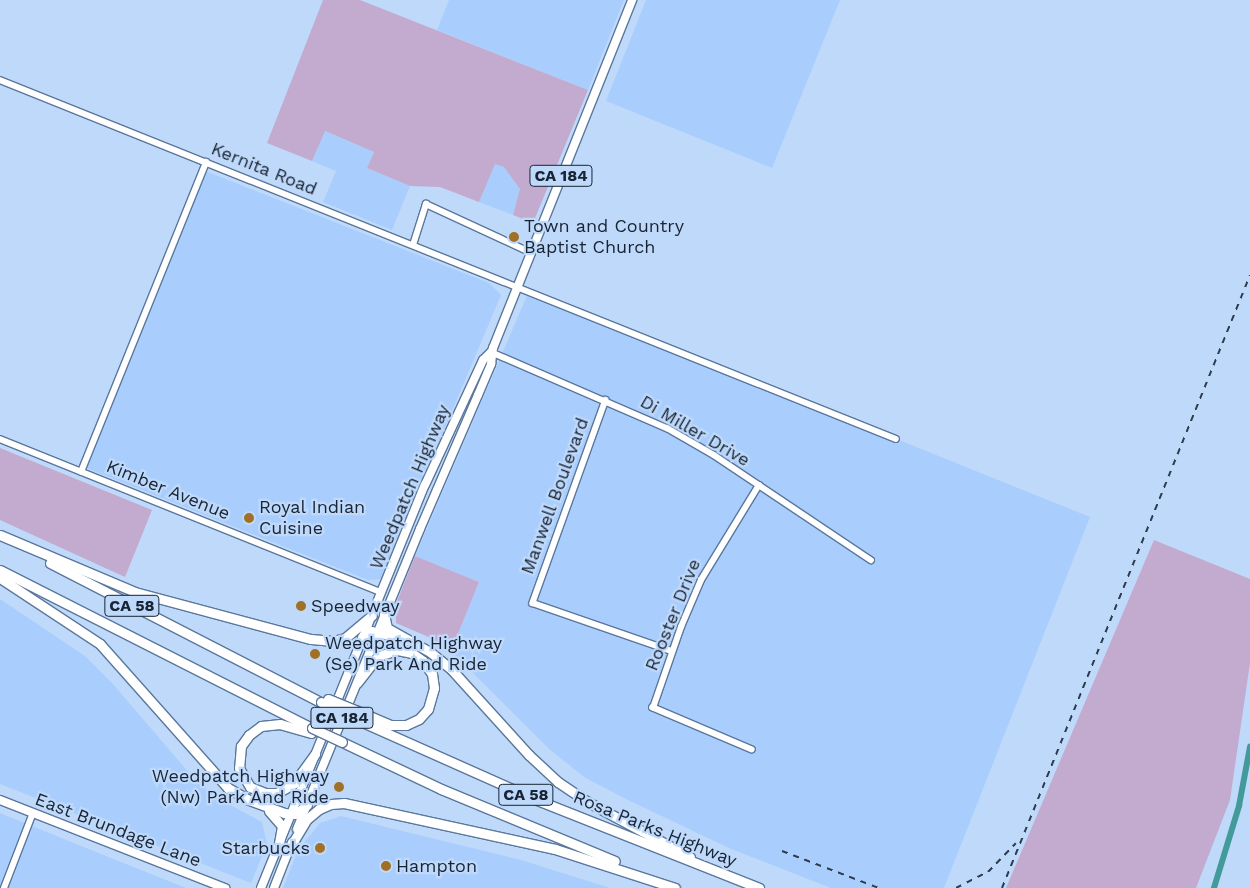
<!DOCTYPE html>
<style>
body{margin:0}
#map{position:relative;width:1250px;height:888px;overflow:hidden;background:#bfd9fa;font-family:"Work Sans",sans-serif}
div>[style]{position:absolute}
.built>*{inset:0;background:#a9cefd}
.green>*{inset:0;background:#c3abcf}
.canal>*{height:5.5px;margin:-2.75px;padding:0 2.75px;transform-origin:2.75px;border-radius:2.75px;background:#439a9a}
.roads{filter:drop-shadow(1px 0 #5a779c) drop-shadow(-1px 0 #5a779c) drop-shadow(0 1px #5a779c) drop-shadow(0 -1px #5a779c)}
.minor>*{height:5.5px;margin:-2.75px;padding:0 2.75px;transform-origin:2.75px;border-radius:2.75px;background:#fff}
.major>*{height:8px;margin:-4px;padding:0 4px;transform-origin:4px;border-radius:4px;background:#fff}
.highway>*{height:9px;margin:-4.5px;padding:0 4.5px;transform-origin:4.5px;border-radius:4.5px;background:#fff}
.rail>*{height:2px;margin-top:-1px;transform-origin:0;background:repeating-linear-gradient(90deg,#2d3b4d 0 6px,transparent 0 12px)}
.bridges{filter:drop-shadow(1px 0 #5a779c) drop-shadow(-1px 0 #5a779c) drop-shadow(0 1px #5a779c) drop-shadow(0 -1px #5a779c)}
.highway-bridge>*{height:9px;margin:-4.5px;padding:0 4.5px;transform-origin:4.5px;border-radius:4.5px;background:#fff}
.dots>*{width:14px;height:14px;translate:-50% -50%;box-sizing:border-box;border:2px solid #bfd9fa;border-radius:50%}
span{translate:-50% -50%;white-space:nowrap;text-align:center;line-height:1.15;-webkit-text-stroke:4.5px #bfd9fa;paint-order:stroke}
.shield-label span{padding:1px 4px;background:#bfd9fa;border:1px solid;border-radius:4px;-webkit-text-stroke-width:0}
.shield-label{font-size:16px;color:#182434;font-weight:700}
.street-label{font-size:18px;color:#182434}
.poi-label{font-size:18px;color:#182434}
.left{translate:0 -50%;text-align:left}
.right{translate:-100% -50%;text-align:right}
</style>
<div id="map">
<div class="built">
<div style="clip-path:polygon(449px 0,624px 0,588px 90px,437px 30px)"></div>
<div style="clip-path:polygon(646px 0,840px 0,772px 168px,606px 101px)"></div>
<div style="clip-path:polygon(324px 131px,374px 152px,367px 168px,410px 186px,392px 230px,323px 202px,336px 171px,312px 161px)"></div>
<div style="clip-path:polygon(494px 163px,504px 167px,521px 189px,513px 215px,479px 202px)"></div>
<div style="clip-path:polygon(200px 169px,489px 283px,501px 295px,381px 579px,368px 580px,79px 465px)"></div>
<div style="clip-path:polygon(529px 291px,1090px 517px,944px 888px,831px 888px,731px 849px,626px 799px,584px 777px,548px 748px,451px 651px,479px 582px,415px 556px)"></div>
<div style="clip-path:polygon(0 599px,85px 656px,112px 683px,191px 775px,219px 799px,262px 822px,267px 844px,251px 883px,0 784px)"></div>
<div style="clip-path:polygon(0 813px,106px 856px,186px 888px,0 888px)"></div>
<div style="clip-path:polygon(341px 816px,521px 860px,610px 888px,283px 888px,298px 850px,320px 823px)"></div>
</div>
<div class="green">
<div style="clip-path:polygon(323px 0,360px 0,588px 90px,533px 223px,513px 215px,520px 189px,504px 167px,495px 164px,479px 202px,440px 187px,410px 186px,367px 168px,374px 152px,325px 131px,312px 161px,267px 143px)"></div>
<div style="clip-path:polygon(0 448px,152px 510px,125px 577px,0 520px)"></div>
<div style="clip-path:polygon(1154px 540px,1250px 579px,1250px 663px,1230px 800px,1196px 888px,1006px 888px)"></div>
<div style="clip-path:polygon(415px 556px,479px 582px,451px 651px,431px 638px,396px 623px,396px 604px)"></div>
</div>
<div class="canal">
<div style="left:1214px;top:888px;width:86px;rotate:-73deg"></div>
<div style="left:1239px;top:806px;width:60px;rotate:-79.4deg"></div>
</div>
<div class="roads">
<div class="minor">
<div style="left:0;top:80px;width:965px;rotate:21.83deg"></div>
<div style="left:413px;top:245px;width:43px;rotate:-72.4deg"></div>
<div style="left:426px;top:204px;width:115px;rotate:24.8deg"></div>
<div style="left:491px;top:352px;width:192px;rotate:23.4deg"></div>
<div style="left:667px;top:428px;width:54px;rotate:29.9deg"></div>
<div style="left:714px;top:455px;width:189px;rotate:33.8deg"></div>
<div style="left:606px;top:400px;width:216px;rotate:109.8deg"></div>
<div style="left:533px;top:603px;width:147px;rotate:19.1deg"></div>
<div style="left:0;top:439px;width:411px;rotate:21.9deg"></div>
<div style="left:81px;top:472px;width:334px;rotate:-68deg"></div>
<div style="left:752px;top:750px;width:108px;rotate:-157deg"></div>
<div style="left:653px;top:708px;width:86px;rotate:-70.9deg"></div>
<div style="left:681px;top:627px;width:51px;rotate:-66.9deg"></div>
<div style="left:701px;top:580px;width:111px;rotate:-58.6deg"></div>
<div style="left:4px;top:888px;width:80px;rotate:-68.9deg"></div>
</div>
<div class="major">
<div style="left:0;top:800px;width:242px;rotate:21.4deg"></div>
<div style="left:297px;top:829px;width:324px;rotate:-67.7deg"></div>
<div style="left:420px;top:529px;width:146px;rotate:-66.6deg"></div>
<div style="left:478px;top:395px;width:34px;rotate:-67deg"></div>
<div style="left:491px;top:364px;width:16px;rotate:-83deg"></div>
<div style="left:493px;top:348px;width:375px;rotate:-68.2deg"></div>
<div style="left:261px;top:888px;width:435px;rotate:-67.9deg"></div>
<div style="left:425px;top:485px;width:138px;rotate:-65.1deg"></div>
<div style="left:483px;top:360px;width:11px;rotate:-45deg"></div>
<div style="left:274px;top:888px;width:49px;rotate:-68.6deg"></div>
</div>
<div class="highway">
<div style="left:0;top:535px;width:147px;rotate:22.9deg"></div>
<div style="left:135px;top:592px;width:182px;rotate:15deg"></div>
<div style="left:311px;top:639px;width:22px;rotate:5deg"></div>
<div style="left:333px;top:641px;width:12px;rotate:-14deg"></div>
<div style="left:345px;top:638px;width:35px;rotate:-40deg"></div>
<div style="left:50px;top:563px;width:305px;rotate:27.2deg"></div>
<div style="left:0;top:570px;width:350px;rotate:26.9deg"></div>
<div style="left:0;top:578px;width:120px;rotate:33.4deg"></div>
<div style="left:100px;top:644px;width:193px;rotate:48.4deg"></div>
<div style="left:228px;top:788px;width:24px;rotate:30deg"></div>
<div style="left:249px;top:800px;width:37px;rotate:20deg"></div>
<div style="left:284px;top:813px;width:11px;rotate:5deg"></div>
<div style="left:295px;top:814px;width:15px;rotate:-37deg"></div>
<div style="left:384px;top:614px;width:14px;rotate:78deg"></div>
<div style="left:387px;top:628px;width:49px;rotate:29.2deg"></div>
<div style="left:430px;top:652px;width:27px;rotate:39deg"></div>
<div style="left:451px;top:669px;width:116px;rotate:47.8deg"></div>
<div style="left:529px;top:755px;width:40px;rotate:43deg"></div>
<div style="left:558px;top:782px;width:34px;rotate:34deg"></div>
<div style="left:586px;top:801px;width:118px;rotate:28.3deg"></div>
<div style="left:362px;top:637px;width:11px;rotate:-34deg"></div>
<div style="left:371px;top:631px;width:22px;rotate:13deg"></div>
<div style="left:355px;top:710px;width:39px;rotate:23deg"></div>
<div style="left:391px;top:725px;width:15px"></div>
<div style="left:406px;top:725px;width:14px;rotate:-25deg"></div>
<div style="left:419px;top:719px;width:13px;rotate:-48deg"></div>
<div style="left:428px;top:709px;width:22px;rotate:-74deg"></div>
<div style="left:434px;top:688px;width:14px;rotate:-98deg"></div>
<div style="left:432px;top:674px;width:16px;rotate:-125deg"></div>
<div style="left:423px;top:661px;width:14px;rotate:-144deg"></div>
<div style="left:412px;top:653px;width:15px;rotate:-169deg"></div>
<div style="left:397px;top:650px;width:20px;rotate:162deg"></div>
<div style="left:378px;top:656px;width:34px;rotate:128deg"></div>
<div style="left:353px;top:718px;width:201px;rotate:24deg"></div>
<div style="left:537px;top:800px;width:239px;rotate:21.6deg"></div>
<div style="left:311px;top:733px;width:32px;rotate:-164deg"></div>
<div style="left:280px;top:724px;width:19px;rotate:174deg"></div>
<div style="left:261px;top:726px;width:15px;rotate:143deg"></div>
<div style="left:249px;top:735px;width:14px;rotate:126deg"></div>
<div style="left:241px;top:746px;width:22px;rotate:95deg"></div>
<div style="left:239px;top:768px;width:22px;rotate:60deg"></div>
<div style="left:250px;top:787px;width:17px;rotate:21deg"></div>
<div style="left:266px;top:793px;width:11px"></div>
<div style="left:277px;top:793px;width:20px;rotate:-30deg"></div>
<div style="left:294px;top:783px;width:36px;rotate:-54deg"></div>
<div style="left:342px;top:742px;width:110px;rotate:25.4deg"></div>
<div style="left:441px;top:789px;width:188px;rotate:22.5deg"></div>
<div style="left:269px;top:811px;width:20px;rotate:49deg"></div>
<div style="left:282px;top:826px;width:17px;rotate:100deg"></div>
<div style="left:290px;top:847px;width:33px;rotate:-59deg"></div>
<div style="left:307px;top:819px;width:16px;rotate:-40deg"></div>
<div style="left:319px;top:809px;width:13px;rotate:-23deg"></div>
<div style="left:331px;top:804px;width:13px;rotate:-4deg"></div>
<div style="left:344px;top:803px;width:216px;rotate:12.3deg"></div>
<div style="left:555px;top:849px;width:126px;rotate:18deg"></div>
</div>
</div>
<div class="rail">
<div style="left:782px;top:851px;width:104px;rotate:20.9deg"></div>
<div style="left:956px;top:888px;width:36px;rotate:-27deg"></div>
<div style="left:988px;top:872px;width:40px;rotate:-46deg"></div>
<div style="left:1002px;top:888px;width:661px;rotate:-67.97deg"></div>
</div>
<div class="bridges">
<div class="highway-bridge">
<div style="left:328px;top:699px;width:29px;rotate:22deg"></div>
<div style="left:321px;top:702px;width:36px;rotate:27deg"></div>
<div style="left:312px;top:728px;width:33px;rotate:25deg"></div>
</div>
</div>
<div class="dots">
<div style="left:514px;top:237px;background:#a07024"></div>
<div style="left:249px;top:518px;background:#a07024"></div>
<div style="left:301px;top:606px;background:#a07024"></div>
<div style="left:315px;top:654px;background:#a07024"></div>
<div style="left:339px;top:787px;background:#a07024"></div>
<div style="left:320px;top:848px;background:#a07024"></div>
<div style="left:386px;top:866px;background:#a07024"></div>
</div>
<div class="shield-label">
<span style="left:561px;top:176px">CA 184</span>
<span style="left:132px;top:606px">CA 58</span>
<span style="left:342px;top:718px">CA 184</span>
<span style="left:526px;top:795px">CA 58</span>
</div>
<div class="street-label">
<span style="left:264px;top:169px;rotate:22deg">Kernita Road</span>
<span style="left:695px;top:431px;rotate:30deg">Di Miller Drive</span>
<span style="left:410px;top:487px;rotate:-67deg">Weedpatch Highway</span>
<span style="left:168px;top:490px;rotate:22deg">Kimber Avenue</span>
<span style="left:555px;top:496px;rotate:-70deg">Manwell Boulevard</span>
<span style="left:673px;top:615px;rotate:-68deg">Rooster Drive</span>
<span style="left:655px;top:829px;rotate:22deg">Rosa Parks Highway</span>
<span style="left:118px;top:830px;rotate:21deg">East Brundage Lane</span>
</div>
<div class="poi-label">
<span class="left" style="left:524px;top:237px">Town and Country<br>Baptist Church</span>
<span class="left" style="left:259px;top:518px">Royal Indian<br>Cuisine</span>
<span class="left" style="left:311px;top:606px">Speedway</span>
<span class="left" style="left:325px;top:654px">Weedpatch Highway<br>(Se) Park And Ride</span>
<span class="right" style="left:329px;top:787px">Weedpatch Highway<br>(Nw) Park And Ride</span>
<span class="right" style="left:310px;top:848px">Starbucks</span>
<span class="left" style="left:396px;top:866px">Hampton</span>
</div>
</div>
